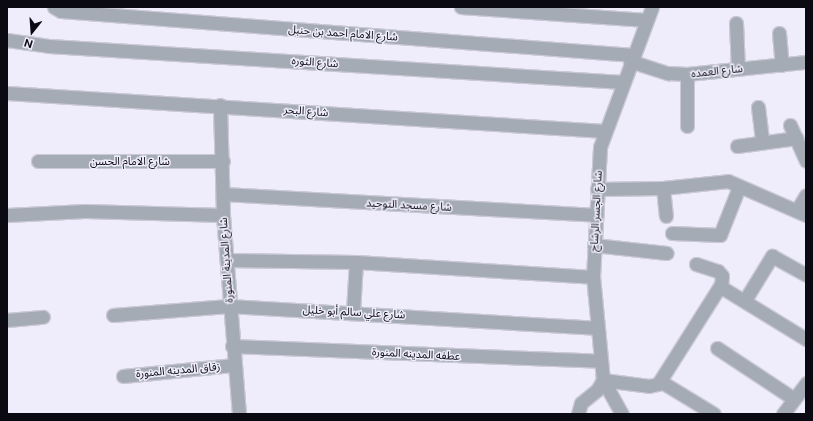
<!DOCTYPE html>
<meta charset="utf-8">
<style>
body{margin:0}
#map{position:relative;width:813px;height:421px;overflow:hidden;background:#efedfc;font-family:"Public Sans","Noto Sans Arabic",sans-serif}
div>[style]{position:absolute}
.roads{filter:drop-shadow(1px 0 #cbc9d7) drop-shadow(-1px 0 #cbc9d7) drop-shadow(0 1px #cbc9d7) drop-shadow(0 -1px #cbc9d7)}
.street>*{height:13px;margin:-6.5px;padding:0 6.5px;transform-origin:6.5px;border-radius:6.5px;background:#a5abb4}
span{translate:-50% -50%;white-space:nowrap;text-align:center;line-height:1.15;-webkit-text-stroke:3px #efedfc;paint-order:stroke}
.street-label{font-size:11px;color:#0b0a12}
.frame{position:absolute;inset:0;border:8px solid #0b0a12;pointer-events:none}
.north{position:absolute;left:12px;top:12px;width:40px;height:40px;-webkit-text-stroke:3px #efedfc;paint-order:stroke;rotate:197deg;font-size:11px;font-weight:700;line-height:16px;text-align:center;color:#0b0a12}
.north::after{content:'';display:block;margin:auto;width:14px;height:18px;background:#0b0a12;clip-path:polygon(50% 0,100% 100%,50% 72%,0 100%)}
</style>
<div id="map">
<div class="roads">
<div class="street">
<div style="left:54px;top:7px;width:8px;rotate:30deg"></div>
<div style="left:61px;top:11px;width:574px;rotate:4.4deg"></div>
<div style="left:461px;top:7px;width:186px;rotate:4deg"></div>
<div style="left:736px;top:23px;width:46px;rotate:87.5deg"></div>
<div style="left:779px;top:33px;width:32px;rotate:85deg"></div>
<div style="left:7px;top:40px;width:42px;rotate:8.1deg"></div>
<div style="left:49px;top:46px;width:575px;rotate:3.59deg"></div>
<div style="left:630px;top:61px;width:40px;rotate:18deg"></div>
<div style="left:668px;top:73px;width:19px;rotate:3deg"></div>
<div style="left:687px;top:74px;width:120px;rotate:-5.8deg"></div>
<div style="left:687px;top:74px;width:52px;rotate:90deg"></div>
<div style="left:7px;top:93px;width:599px;rotate:3.64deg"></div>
<div style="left:220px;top:105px;width:110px;rotate:88.4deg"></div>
<div style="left:223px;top:215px;width:200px;rotate:85.4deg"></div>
<div style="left:758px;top:107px;width:35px;rotate:83deg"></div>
<div style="left:790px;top:125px;width:39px;rotate:66deg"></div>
<div style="left:737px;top:146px;width:60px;rotate:-7.7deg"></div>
<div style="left:38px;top:161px;width:185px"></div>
<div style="left:663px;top:188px;width:28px;rotate:84deg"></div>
<div style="left:597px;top:189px;width:66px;rotate:-0.9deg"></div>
<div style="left:663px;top:188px;width:65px;rotate:-6.1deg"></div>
<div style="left:728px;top:181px;width:85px;rotate:23.6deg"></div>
<div style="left:223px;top:194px;width:374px;rotate:3.2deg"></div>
<div style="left:797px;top:210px;width:17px;rotate:-59deg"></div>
<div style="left:7px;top:215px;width:78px;rotate:-2.9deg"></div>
<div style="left:85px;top:211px;width:138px;rotate:1.7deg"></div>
<div style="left:672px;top:233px;width:48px;rotate:2.4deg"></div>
<div style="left:720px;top:235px;width:52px;rotate:-68.4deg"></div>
<div style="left:594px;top:245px;width:73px;rotate:6.3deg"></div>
<div style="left:227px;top:260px;width:129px;rotate:0.9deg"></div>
<div style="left:356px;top:262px;width:237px;rotate:3.6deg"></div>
<div style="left:696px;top:264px;width:23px;rotate:18deg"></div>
<div style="left:718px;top:271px;width:6px;rotate:51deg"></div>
<div style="left:722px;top:276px;width:11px;rotate:95deg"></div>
<div style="left:721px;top:287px;width:100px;rotate:31.5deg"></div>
<div style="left:745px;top:300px;width:52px;rotate:-58.5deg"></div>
<div style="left:772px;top:256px;width:39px;rotate:29deg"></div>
<div style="left:353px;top:312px;width:50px;rotate:-86.6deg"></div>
<div style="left:113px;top:315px;width:116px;rotate:-4.4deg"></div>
<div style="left:229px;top:306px;width:367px;rotate:3.4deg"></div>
<div style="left:7px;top:320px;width:36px;rotate:-5deg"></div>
<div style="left:232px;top:346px;width:369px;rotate:2.3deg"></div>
<div style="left:717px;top:348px;width:92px;rotate:33.5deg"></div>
<div style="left:123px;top:376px;width:112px;rotate:-5.7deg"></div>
<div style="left:603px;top:380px;width:46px;rotate:7.4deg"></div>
<div style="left:649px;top:386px;width:9px;rotate:-13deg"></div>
<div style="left:658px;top:384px;width:116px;rotate:-57.7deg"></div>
<div style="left:603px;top:380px;width:39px;rotate:61deg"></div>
<div style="left:660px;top:381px;width:63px;rotate:31.4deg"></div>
<div style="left:578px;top:414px;width:11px;rotate:-75deg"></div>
<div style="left:581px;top:403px;width:21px;rotate:-39deg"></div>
<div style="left:597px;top:390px;width:12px;rotate:-59deg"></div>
<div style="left:603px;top:380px;width:103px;rotate:-95.5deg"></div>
<div style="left:593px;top:277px;width:130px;rotate:-86.9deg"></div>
<div style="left:600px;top:147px;width:149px;rotate:-69.6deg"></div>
<div style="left:783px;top:414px;width:39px;rotate:-53deg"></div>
</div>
</div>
<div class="street-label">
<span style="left:343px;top:33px;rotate:4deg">شارع الامام احمد بن حنبل</span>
<span style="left:315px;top:62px;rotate:4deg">شارع الثوره</span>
<span style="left:717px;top:71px;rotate:-6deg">شارع العمده</span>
<span style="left:306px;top:111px;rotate:4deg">شارع البحر</span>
<span style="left:130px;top:161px">شارع الامام الحسن</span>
<span style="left:409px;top:205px;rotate:3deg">شارع مسجد التوحيد</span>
<span style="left:596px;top:211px;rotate:-87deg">شارع الجسر الرشاح</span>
<span style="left:226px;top:260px;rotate:-94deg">شارع المدينة المنورة</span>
<span style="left:354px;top:312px;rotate:3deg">شارع علي سالم أبو خليل</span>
<span style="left:416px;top:354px;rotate:3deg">عطفه المدينه المنورة</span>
<span style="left:178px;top:370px;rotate:-5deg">زقاق المدينه المنورة</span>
</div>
<div class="frame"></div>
<div class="north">N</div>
</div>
